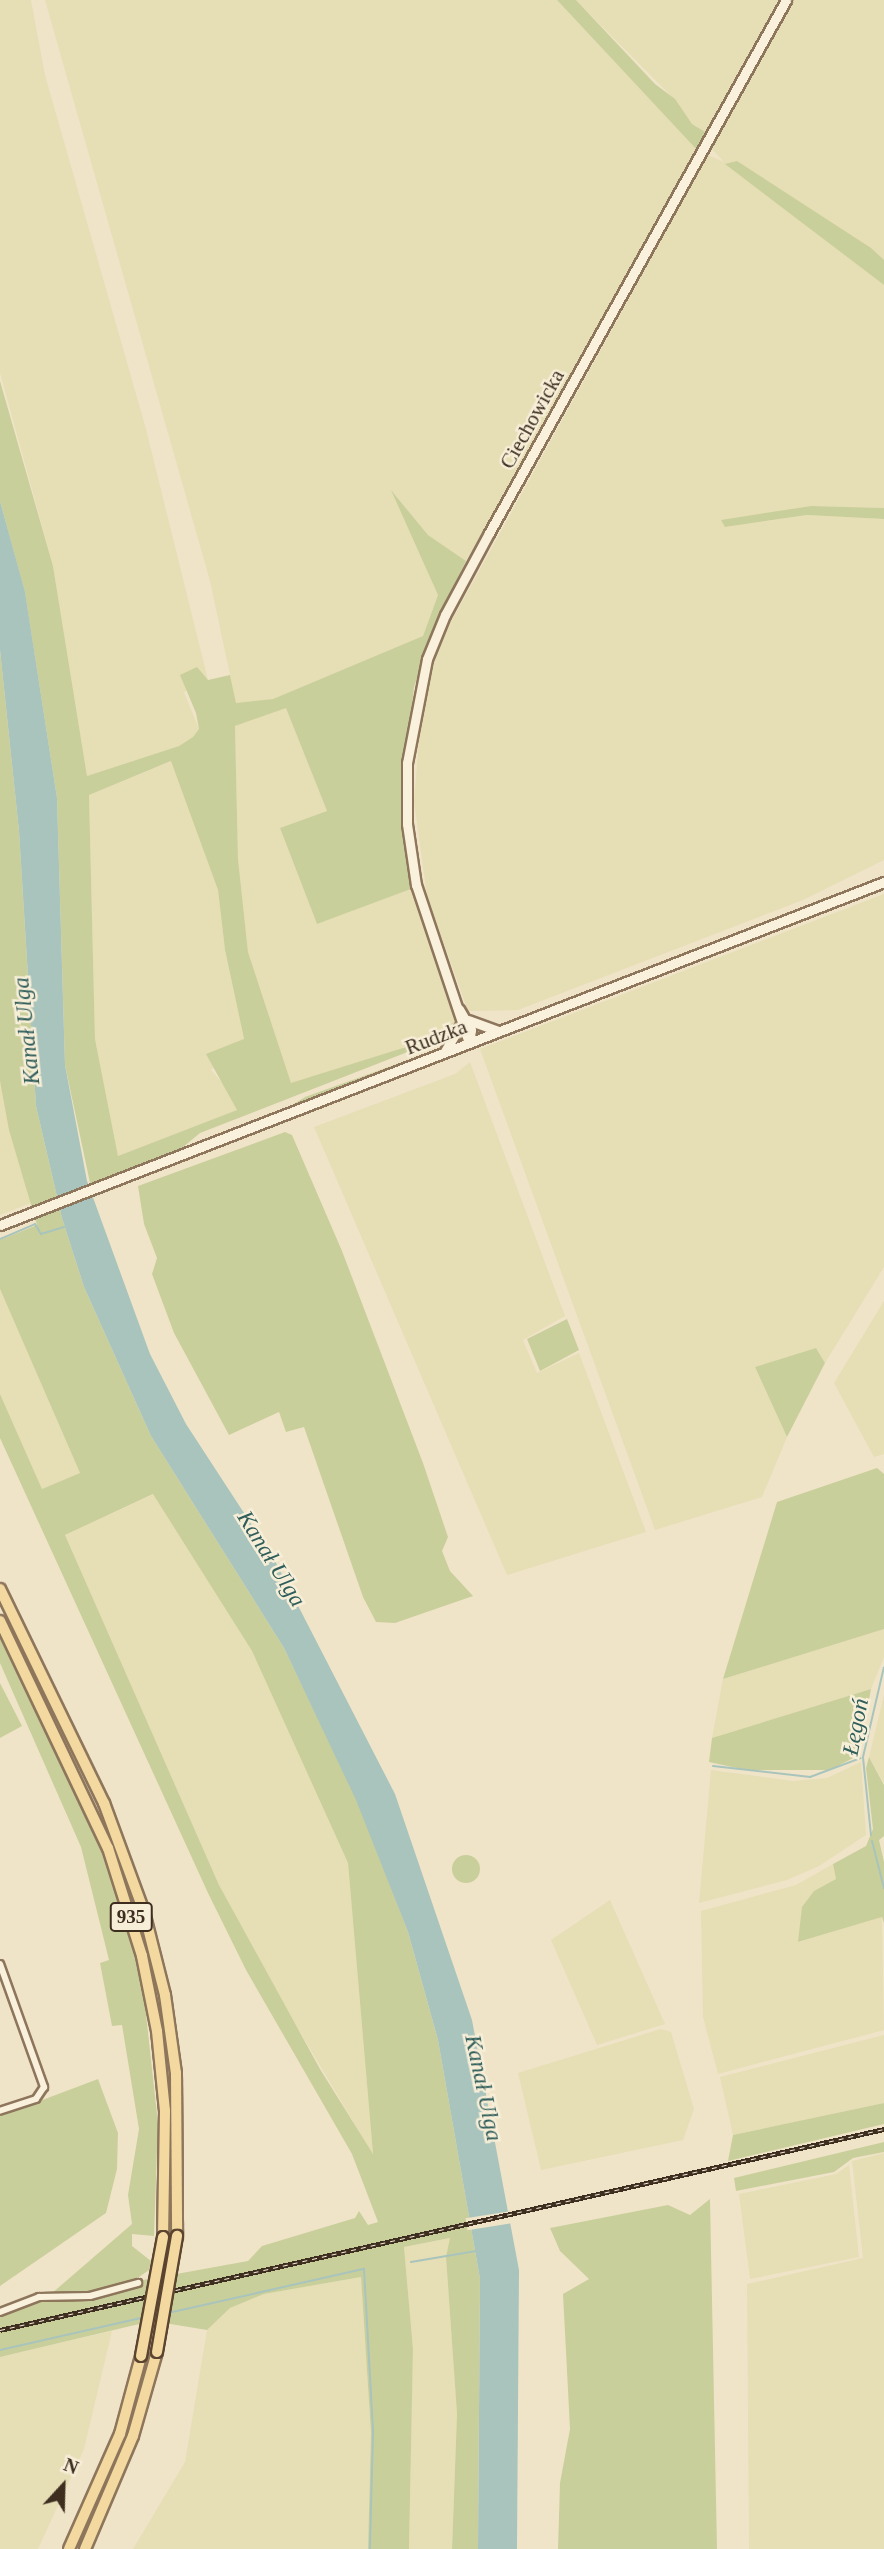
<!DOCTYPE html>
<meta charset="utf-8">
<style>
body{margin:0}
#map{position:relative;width:884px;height:2549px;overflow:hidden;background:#f0e4c8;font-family:Georgia,serif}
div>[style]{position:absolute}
.farmland>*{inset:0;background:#e6deb5}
.green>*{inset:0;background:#c9cf9b}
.round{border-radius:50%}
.water>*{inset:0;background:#a9c4bc}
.pier>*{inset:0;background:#f0e4c8;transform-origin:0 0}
.stream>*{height:2px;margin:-1px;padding:0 1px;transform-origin:1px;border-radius:1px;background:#a9c4bc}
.roads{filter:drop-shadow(2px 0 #8d765c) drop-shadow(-2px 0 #8d765c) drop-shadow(0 2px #8d765c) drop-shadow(0 -2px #8d765c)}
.minor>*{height:6px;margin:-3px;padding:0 3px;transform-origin:3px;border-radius:3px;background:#faf1dc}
.secondary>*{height:9px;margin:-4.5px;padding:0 4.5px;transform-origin:4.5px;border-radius:4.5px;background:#faf1dc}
.primary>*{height:10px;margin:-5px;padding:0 5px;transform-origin:5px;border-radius:5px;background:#f3d9a0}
.rail>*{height:4.5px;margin-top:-2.25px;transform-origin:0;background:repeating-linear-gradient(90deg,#f7eed8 0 5px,#3d2e20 0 10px);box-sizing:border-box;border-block:2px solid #3d2e20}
.bridges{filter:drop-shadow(2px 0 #5b4430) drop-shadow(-2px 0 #5b4430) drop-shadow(0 2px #5b4430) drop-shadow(0 -2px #5b4430)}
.primary-bridge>*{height:10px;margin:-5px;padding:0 5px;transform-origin:5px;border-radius:5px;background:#f3d9a0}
span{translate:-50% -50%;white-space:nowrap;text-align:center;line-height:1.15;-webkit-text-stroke:5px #f7eed8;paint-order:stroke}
.shield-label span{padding:2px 5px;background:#f7eed8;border:2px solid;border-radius:5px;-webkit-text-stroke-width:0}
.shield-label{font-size:19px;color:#3d2e20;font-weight:700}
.street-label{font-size:21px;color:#3d2e20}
.water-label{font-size:23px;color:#2f5d5a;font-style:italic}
.north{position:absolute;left:28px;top:2451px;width:70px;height:70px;-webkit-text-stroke:5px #f7eed8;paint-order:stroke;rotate:22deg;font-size:19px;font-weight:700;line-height:28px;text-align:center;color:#3d2e20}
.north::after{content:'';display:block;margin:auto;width:24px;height:32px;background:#3d2e20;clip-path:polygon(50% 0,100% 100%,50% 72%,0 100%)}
</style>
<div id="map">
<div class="farmland">
<div style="clip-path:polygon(0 0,31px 0,45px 75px,146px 429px,208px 680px,184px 692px,199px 729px,193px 737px,179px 746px,87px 776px,53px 566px,0 373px)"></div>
<div style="clip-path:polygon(45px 0,557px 0,698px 151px,466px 561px,428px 535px,393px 492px,438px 595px,423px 636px,273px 699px,236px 703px,210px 581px)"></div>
<div style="clip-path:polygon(576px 0,778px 0,707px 133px,692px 124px,670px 95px)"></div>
<div style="clip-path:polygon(792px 0,884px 0,884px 260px,726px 164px,884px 285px,884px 508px,811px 506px,722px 521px,726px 527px,807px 515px,884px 519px,884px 860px,803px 900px,518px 1010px,468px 1011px,427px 896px,414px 802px,422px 704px,441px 640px,708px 155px,724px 162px,711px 148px)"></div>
<div style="clip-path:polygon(286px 707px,327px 811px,280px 828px,317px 924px,411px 889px,455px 1022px,436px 1035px,396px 1050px,291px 1084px,248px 952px,238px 859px,235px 726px)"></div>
<div style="clip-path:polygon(172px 761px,218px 890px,225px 950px,244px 1040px,211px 1070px,230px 1092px,237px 1110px,118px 1156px,95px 1039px,89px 795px)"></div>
<div style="clip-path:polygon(884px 894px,884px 1267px,825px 1363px,816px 1348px,755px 1367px,787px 1437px,762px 1497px,655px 1530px,480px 1049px)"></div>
<div style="clip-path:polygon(470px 1062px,565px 1316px,523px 1340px,537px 1373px,579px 1353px,646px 1532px,507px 1575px,314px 1127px,455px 1074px)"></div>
<div style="clip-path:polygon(0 1081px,31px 1203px,0 1215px)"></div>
<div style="clip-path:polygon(0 1289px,80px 1473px,42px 1489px,0 1394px)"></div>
<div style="clip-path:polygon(884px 1301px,884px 1454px,874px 1457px,834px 1383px)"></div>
<div style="clip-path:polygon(154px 1494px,252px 1651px,348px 1863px,373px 2155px,261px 1966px,219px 1885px,65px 1535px)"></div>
<div style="clip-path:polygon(884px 1629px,884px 1657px,871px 1689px,712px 1738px,723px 1679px)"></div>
<div style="clip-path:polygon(884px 1695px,884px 1783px,869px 1757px)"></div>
<div style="clip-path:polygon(861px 1762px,866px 1835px,819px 1866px,787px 1880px,699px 1903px,711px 1770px,793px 1781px,827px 1778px)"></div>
<div style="clip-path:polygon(833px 1864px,836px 1879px,814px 1891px,799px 1942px,882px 1917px,884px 2030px,718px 2074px,703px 2017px,701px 1911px,796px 1885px)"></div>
<div style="clip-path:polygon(610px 1900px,665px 2024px,597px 2045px,551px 1940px)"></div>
<div style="clip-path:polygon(661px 2029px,671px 2032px,694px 2109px,683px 2140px,541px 2170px,518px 2073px)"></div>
<div style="clip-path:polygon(884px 2035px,884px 2103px,733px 2135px,720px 2077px)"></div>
<div style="clip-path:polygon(884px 2153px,884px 2549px,749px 2549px,747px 2284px,863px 2258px,852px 2161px)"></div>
<div style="clip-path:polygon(849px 2165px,859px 2257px,750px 2279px,739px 2194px,836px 2174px)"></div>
<div style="clip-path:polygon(451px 2238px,446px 2258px,457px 2414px,452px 2549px,409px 2549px,413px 2349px,404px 2247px)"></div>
<div style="clip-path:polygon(361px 2277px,371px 2433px,368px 2549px,133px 2549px,185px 2462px,207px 2330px,230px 2308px,264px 2294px)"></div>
<div style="clip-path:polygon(112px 2331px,84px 2449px,38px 2549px,0 2549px,0 2357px)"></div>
</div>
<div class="green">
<div style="clip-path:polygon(557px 0,576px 0,655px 84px,675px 99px,692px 124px,707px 133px,698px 151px)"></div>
<div style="clip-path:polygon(737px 161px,871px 248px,884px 260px,884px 285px,725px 164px)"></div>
<div style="clip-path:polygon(evenodd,0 381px,53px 566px,87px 776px,179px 746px,193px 737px,199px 729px,196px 713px,180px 675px,197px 667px,208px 680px,230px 675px,236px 703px,273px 699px,423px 636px,438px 595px,391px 490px,428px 535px,466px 561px,438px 617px,414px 687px,401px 806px,411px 889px,317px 924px,280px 828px,327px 811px,286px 708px,235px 726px,238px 859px,248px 952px,291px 1083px,409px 1046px,455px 1022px,434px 1039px,405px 1053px,200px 1133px,177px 1152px,121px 1174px,122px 1186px,93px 1197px,65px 1065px,57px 798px,25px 593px,0 501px,0 381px,171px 761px,218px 890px,225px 950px,244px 1039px,206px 1054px,237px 1110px,118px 1156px,95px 1039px,89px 795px,171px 761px)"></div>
<div style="clip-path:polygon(811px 506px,884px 508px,884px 519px,807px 515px,725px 527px,721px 520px)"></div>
<div style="clip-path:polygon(evenodd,0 650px,19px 831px,36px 1106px,62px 1218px,84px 1287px,151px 1436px,284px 1648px,357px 1800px,408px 1932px,438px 2040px,480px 2279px,478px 2549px,452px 2549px,457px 2414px,446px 2257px,450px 2238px,404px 2247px,413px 2349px,409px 2549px,368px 2549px,371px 2433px,361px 2277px,264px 2294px,230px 2308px,207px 2330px,152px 2321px,0 2357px,0 2310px,51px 2294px,132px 2224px,128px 2195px,139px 2129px,122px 2025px,112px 2026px,100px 1963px,109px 1960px,81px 1847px,0 1663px,0 1631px,102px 1843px,142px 1978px,158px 2123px,154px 2236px,132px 2234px,132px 2246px,151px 2261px,149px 2270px,132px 2282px,248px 2261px,262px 2246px,355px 2218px,359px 2211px,368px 2225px,378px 2222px,352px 2154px,246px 1970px,208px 1893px,0 1438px,0 1394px,42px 1489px,80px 1473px,0 1289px,0 1240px,37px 1225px,9px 1130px,0 1081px,0 650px,153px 1494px,252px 1651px,348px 1863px,373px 2154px,320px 2069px,219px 1885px,65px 1535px,153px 1494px)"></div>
<div style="clip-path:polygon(447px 1046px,296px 1106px,294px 1104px,305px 1097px)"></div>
<div style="clip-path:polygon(285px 1132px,292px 1135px,342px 1251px,423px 1463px,448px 1537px,442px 1551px,450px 1571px,473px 1596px,395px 1623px,376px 1622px,363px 1597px,304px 1427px,286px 1432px,279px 1412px,229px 1435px,174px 1333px,152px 1274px,157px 1258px,144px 1224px,138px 1186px)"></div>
<div style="clip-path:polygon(567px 1319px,579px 1350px,540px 1371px,527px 1339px)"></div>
<div style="clip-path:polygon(816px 1348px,825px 1363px,787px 1437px,755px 1367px)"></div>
<div style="clip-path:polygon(877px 1468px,884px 1474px,884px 1629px,723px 1679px,777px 1502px)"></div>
<div style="clip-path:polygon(0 1683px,22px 1726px,0 1738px)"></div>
<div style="clip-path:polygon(871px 1689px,859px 1755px,830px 1770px,746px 1770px,709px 1762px,712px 1738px)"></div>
<div style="clip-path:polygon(869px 1757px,884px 1785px,884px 1836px,879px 1840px,884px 1862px,884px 1923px,882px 1917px,798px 1942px,802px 1907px,814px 1891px,836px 1879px,833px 1864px,866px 1846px,873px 1829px,866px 1768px)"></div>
<div class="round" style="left:452px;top:1855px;width:28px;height:28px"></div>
<div style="clip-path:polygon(98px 2079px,118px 2133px,117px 2169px,106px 2213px,0 2286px,0 2116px)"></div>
<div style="clip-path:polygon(884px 2103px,884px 2124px,728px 2161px,733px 2135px)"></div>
<div style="clip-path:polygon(884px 2142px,884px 2152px,853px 2158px,834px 2172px,736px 2191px,734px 2178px)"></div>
<div style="clip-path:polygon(710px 2199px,717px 2549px,558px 2549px,560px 2483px,570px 2429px,563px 2294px,589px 2279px,560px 2251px,550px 2228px,668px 2205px,690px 2215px)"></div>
</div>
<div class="water">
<div style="clip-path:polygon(0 501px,25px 592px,57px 798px,65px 1065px,87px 1181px,150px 1354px,186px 1424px,274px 1559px,395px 1794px,472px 2020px,519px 2270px,517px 2549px,478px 2549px,480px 2279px,438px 2040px,408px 1932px,356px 1800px,284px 1648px,151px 1436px,84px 1287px,62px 1218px,36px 1106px,19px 831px,0 650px)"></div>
</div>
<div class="pier">
<div style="left:512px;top:2211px;width:12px;height:47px;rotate:81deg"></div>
</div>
<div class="stream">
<div style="left:0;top:1239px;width:38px;rotate:-23deg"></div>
<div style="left:35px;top:1224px;width:12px;rotate:59deg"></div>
<div style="left:41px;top:1234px;width:24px;rotate:-17deg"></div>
<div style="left:713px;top:1766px;width:98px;rotate:6.5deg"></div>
<div style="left:810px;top:1777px;width:54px;rotate:-20.4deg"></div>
<div style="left:871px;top:1835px;width:78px;rotate:-95.9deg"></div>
<div style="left:863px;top:1757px;width:92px;rotate:-76.9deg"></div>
<div style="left:872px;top:1841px;width:49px;rotate:75.7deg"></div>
<div style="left:411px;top:2262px;width:66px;rotate:-9.6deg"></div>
<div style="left:168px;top:2313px;width:201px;rotate:-12.7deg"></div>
<div style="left:364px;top:2269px;width:163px;rotate:86.8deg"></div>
<div style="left:373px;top:2432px;width:117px;rotate:91.5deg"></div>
<div style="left:0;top:2350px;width:149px;rotate:-12.8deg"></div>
</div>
<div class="roads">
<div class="minor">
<div style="left:0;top:1964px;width:131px;rotate:70.3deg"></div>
<div style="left:44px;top:2087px;width:14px;rotate:124deg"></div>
<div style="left:36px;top:2099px;width:38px;rotate:162deg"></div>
<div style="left:0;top:2312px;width:42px;rotate:-21deg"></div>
<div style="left:39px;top:2297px;width:51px;rotate:-1.1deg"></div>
<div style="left:90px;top:2296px;width:50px;rotate:-15.2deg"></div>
</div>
<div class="secondary">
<div style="left:459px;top:1009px;width:24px;rotate:60deg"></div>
<div style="left:471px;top:1030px;width:13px;rotate:99deg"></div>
<div style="left:468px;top:1020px;width:33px;rotate:20deg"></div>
<div style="left:469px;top:1043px;width:167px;rotate:-108.5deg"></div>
<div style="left:416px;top:885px;width:62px;rotate:-98.4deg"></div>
<div style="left:407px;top:824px;width:61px;rotate:-90deg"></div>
<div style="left:407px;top:763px;width:106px;rotate:-79.1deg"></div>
<div style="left:427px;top:659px;width:48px;rotate:-67.8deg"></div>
<div style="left:445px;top:615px;width:93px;rotate:-61.8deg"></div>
<div style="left:489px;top:533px;width:610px;rotate:-60.87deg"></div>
<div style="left:445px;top:1051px;width:29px;rotate:-59deg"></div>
<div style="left:0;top:1225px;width:948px;rotate:-21.21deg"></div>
</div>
<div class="primary">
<div style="left:0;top:1589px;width:238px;rotate:64.1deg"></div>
<div style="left:104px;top:1803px;width:116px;rotate:69.8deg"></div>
<div style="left:144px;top:1912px;width:86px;rotate:75.8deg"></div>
<div style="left:165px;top:1995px;width:79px;rotate:82deg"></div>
<div style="left:176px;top:2073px;width:163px;rotate:89.6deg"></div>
<div style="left:0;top:1621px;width:251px;rotate:64.6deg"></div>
<div style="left:108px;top:1848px;width:113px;rotate:72.5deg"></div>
<div style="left:142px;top:1956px;width:76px;rotate:78.7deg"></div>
<div style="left:157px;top:2031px;width:80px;rotate:84.3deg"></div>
<div style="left:165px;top:2111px;width:126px;rotate:90.9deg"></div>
<div style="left:69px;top:2549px;width:126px;rotate:-66.1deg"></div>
<div style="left:120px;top:2434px;width:81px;rotate:-74.9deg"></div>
<div style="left:85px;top:2549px;width:123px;rotate:-67deg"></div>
<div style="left:133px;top:2436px;width:87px;rotate:-74.1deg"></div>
</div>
</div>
<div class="rail">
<div style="left:0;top:2330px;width:907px;rotate:-12.81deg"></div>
</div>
<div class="bridges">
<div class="primary-bridge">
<div style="left:157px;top:2352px;width:118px;rotate:-80.2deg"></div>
<div style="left:141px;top:2356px;width:121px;rotate:-79.5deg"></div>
</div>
</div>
<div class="shield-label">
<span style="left:131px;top:1917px">935</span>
</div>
<div class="street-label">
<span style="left:532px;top:419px;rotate:-61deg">Ciechowicka</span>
<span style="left:436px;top:1037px;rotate:-21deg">Rudzka</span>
</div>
<div class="water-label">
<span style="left:27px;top:1031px;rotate:-96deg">Kanał Ulga</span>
<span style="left:271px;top:1559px;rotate:58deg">Kanał Ulga</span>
<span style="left:856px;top:1727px;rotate:-79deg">Łęgoń</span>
<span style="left:483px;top:2088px;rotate:78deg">Kanał Ulga</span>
</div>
<div class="north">N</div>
</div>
